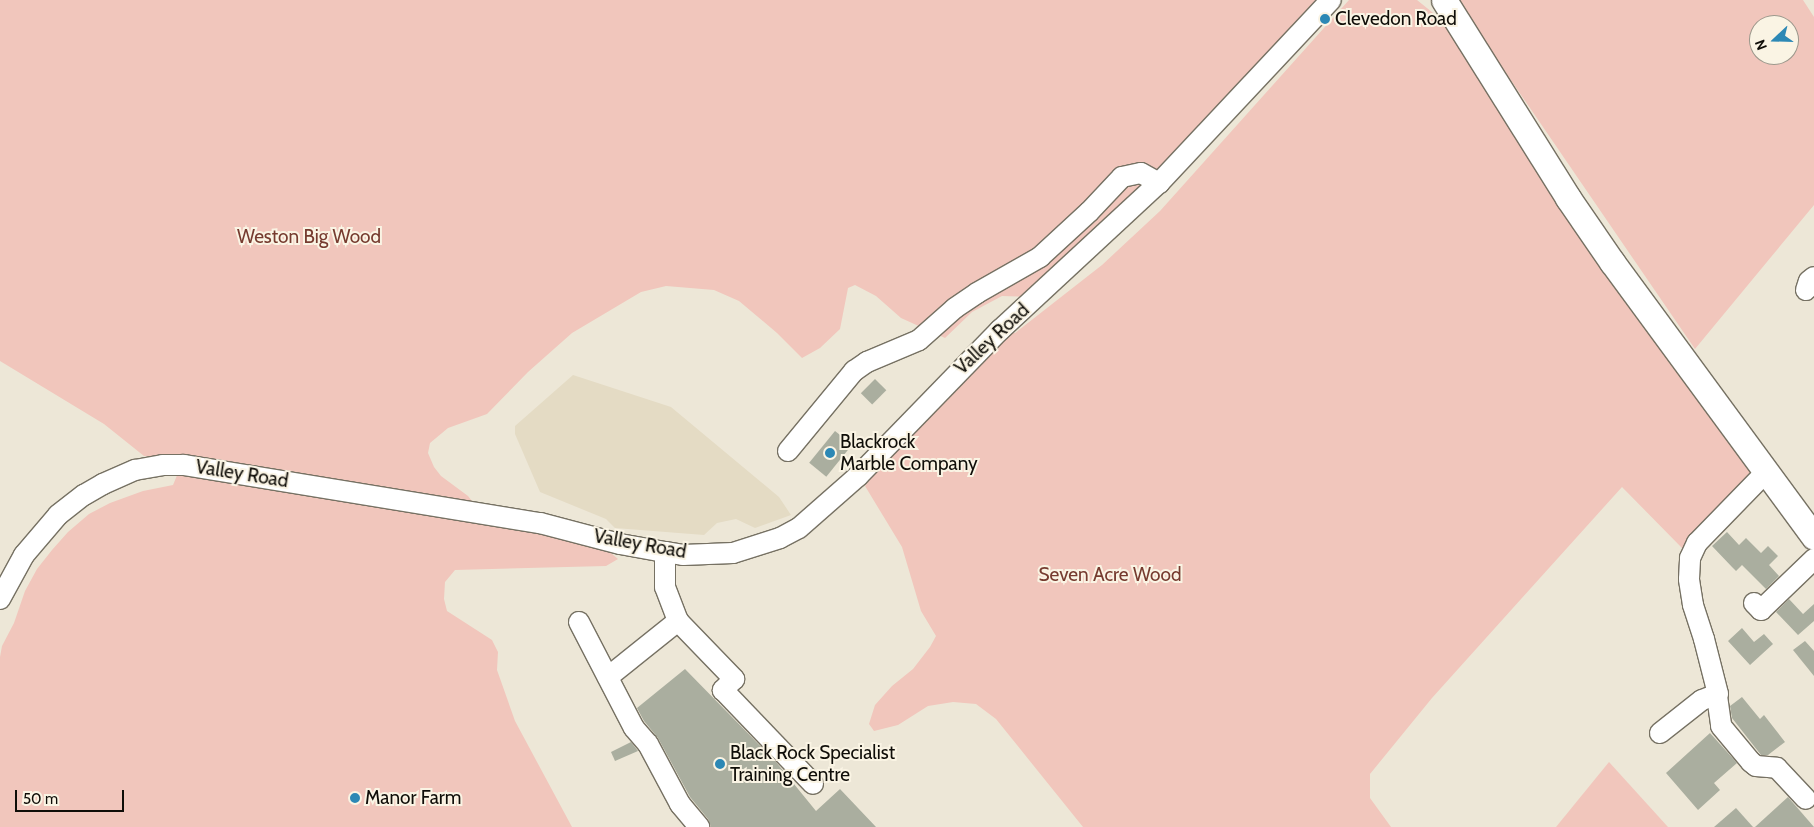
<!DOCTYPE html>
<style>
body{margin:0}
#map{position:relative;width:1814px;height:827px;overflow:hidden;background:#ede7d7;font-family:Cabin,sans-serif}
div>[style]{position:absolute}
.built>*{inset:0;background:#e4dbc4}
.green>*{inset:0;background:#f1c6bc}
.building>*{inset:0;background:#aaae9f;transform-origin:0 0}
.roads{filter:drop-shadow(1px 0 #767163) drop-shadow(-1px 0 #767163) drop-shadow(0 1px #767163) drop-shadow(0 -1px #767163)}
.minor>*{height:20px;margin:-10px;padding:0 10px;transform-origin:10px;border-radius:10px;background:#fff}
.major>*{height:25px;margin:-12.5px;padding:0 12.5px;transform-origin:12.5px;border-radius:12.5px;background:#fff}
.dots>*{width:14px;height:14px;translate:-50% -50%;box-sizing:border-box;border:2px solid #faf4e4;border-radius:50%}
span{translate:-50% -50%;white-space:nowrap;text-align:center;line-height:1.15;-webkit-text-stroke:4px #faf4e4;paint-order:stroke}
.poi-label{font-size:19px;color:#0f0d08}
.left{translate:0 -50%;text-align:left}
.park-label{font-size:19px;color:#763b2f}
.street-label{font-size:19px;color:#0f0d08}
.north{position:absolute;left:1749px;top:15px;width:50px;height:50px;box-sizing:border-box;background:#faf4e4;border:1px solid #9c988c;border-radius:50%;rotate:249deg;font-size:14px;font-weight:700;line-height:20px;text-align:center;color:#0f0d08}
.north::after{content:'';display:block;margin:auto;width:18px;height:22px;background:#2c88b5;clip-path:polygon(50% 0,100% 100%,50% 72%,0 100%)}
.scale{position:absolute;left:15px;top:790px;width:109px;height:22px;box-sizing:border-box;border:2px solid #0f0d08;border-top:0;padding-left:6px;font-size:15px;line-height:18px;white-space:nowrap;color:#0f0d08;-webkit-text-stroke:4px #faf4e4;paint-order:stroke}
</style>
<div id="map">
<div class="built">
<div style="clip-path:polygon(573px 375px,671px 407px,779px 497px,791px 515px,755px 528px,736px 519px,717px 523px,704px 535px,615px 528px,606px 519px,540px 492px,515px 434px,515px 426px)"></div>
</div>
<div class="green">
<div style="clip-path:polygon(0 0,1319px 0,1038px 297px,1002px 296px,972px 312px,945px 338px,901px 318px,876px 296px,855px 285px,848px 288px,840px 329px,820px 348px,802px 358px,777px 333px,739px 301px,714px 290px,666px 286px,641px 292px,572px 333px,528px 372px,487px 414px,448px 428px,430px 443px,428px 453px,434px 467px,441px 476px,468px 496px,475px 505px,307px 475px,186px 459px,144px 456px,104px 424px,0 361px)"></div>
<div style="clip-path:polygon(1349px 0,1417px 0,1443px 21px,1753px 475px,1683px 549px,1622px 487px,1432px 698px,1370px 774px,1370px 798px,1391px 827px,1083px 827px,996px 719px,976px 704px,953px 702px,928px 706px,898px 725px,874px 731px,869px 724px,875px 705px,892px 686px,913px 669px,930px 647px,936px 636px,921px 611px,902px 547px,865px 486px,941px 388px,1000px 330px,1015px 333px,1102px 265px,1160px 211px)"></div>
<div style="clip-path:polygon(evenodd,1456px 0,1803px 0,1814px 17px,1814px 205px,1695px 349px,1456px 0,1759px 25px,1789px 25px,1789px 55px,1759px 55px,1759px 25px)"></div>
<div style="clip-path:polygon(178px 473px,512px 524px,605px 548px,618px 559px,606px 566px,455px 570px,445px 582px,444px 599px,447px 611px,492px 640px,498px 652px,497px 670px,515px 721px,572px 827px,0 827px,0 657px,2px 646px,14px 623px,25px 591px,37px 569px,52px 550px,68px 532px,89px 514px,110px 503px,143px 491px,173px 485px)"></div>
<div style="clip-path:polygon(1609px 762px,1668px 827px,1556px 827px)"></div>
</div>
<div class="building">
<div style="left:875px;top:379px;width:16px;height:20px;rotate:45deg"></div>
<div style="left:835px;top:431px;width:22px;height:41px;rotate:39deg"></div>
<div style="clip-path:polygon(1727px 532px,1739px 545px,1746px 538px,1761px 553px,1768px 546px,1778px 556px,1769px 565px,1779px 576px,1766px 589px,1742px 565px,1736px 571px,1732px 567px,1712px 546px)"></div>
<div style="clip-path:polygon(1789px 599px,1803px 614px,1814px 604px,1814px 621px,1798px 635px,1776px 612px)"></div>
<div style="clip-path:polygon(1742px 628px,1754px 642px,1764px 634px,1773px 644px,1750px 665px,1728px 641px)"></div>
<div style="clip-path:polygon(1805px 641px,1814px 651px,1814px 676px,1793px 650px)"></div>
<div style="clip-path:polygon(685px 669px,776px 762px,816px 811px,840px 789px,876px 827px,711px 827px,708px 819px,690px 797px,658px 738px,644px 721px,637px 708px)"></div>
<div style="clip-path:polygon(1742px 697px,1760px 719px,1764px 715px,1785px 742px,1768px 755px,1761px 755px,1732px 718px,1730px 706px)"></div>
<div style="clip-path:polygon(1710px 733px,1737px 763px,1714px 783px,1720px 790px,1698px 810px,1666px 773px)"></div>
<div style="clip-path:polygon(631px 742px,638px 751px,615px 761px,611px 752px)"></div>
<div style="clip-path:polygon(1788px 797px,1814px 827px,1755px 827px)"></div>
<div style="clip-path:polygon(1736px 808px,1753px 827px,1714px 827px)"></div>
</div>
<div class="roads">
<div class="minor">
<div style="left:1806px;top:290px;width:9px;rotate:-72deg"></div>
<div style="left:1809px;top:281px;width:6px;rotate:-39deg"></div>
<div style="left:788px;top:451px;width:104px;rotate:-50.5deg"></div>
<div style="left:854px;top:371px;width:16px;rotate:-35deg"></div>
<div style="left:867px;top:362px;width:56px;rotate:-22.9deg"></div>
<div style="left:919px;top:340px;width:48px;rotate:-41.6deg"></div>
<div style="left:955px;top:308px;width:27px;rotate:-34deg"></div>
<div style="left:977px;top:293px;width:73px;rotate:-29.7deg"></div>
<div style="left:1040px;top:257px;width:67px;rotate:-42.6deg"></div>
<div style="left:1089px;top:212px;width:48px;rotate:-46.7deg"></div>
<div style="left:1122px;top:177px;width:19px;rotate:-12deg"></div>
<div style="left:1141px;top:173px;width:21px;rotate:29deg"></div>
<div style="left:665px;top:552px;width:35px;rotate:90deg"></div>
<div style="left:665px;top:587px;width:36px;rotate:69deg"></div>
<div style="left:678px;top:621px;width:81px;rotate:46deg"></div>
<div style="left:734px;top:679px;width:16px;rotate:135deg"></div>
<div style="left:723px;top:690px;width:130px;rotate:46.2deg"></div>
<div style="left:0;top:599px;width:50px;rotate:-61.4deg"></div>
<div style="left:24px;top:555px;width:52px;rotate:-49.6deg"></div>
<div style="left:58px;top:515px;width:33px;rotate:-38deg"></div>
<div style="left:84px;top:495px;width:22px;rotate:-30deg"></div>
<div style="left:103px;top:484px;width:35px;rotate:-24deg"></div>
<div style="left:135px;top:470px;width:28px;rotate:-10deg"></div>
<div style="left:163px;top:465px;width:21px"></div>
<div style="left:184px;top:465px;width:361px;rotate:9.3deg"></div>
<div style="left:540px;top:523px;width:83px;rotate:14.7deg"></div>
<div style="left:620px;top:544px;width:46px;rotate:10.1deg"></div>
<div style="left:665px;top:552px;width:18px;rotate:9deg"></div>
<div style="left:683px;top:555px;width:50px;rotate:-2.3deg"></div>
<div style="left:733px;top:553px;width:49px;rotate:-17.7deg"></div>
<div style="left:780px;top:538px;width:21px;rotate:-28deg"></div>
<div style="left:799px;top:528px;width:79px;rotate:-41.4deg"></div>
<div style="left:858px;top:476px;width:204px;rotate:-45.8deg"></div>
<div style="left:1000px;top:330px;width:217px;rotate:-42.8deg"></div>
<div style="left:1159px;top:183px;width:251px;rotate:-46.8deg"></div>
<div style="left:1754px;top:603px;width:10px;rotate:45deg"></div>
<div style="left:1761px;top:610px;width:74px;rotate:-43.9deg"></div>
<div style="left:579px;top:622px;width:119px;rotate:62.6deg"></div>
<div style="left:634px;top:728px;width:21px;rotate:49deg"></div>
<div style="left:648px;top:744px;width:68px;rotate:61.9deg"></div>
<div style="left:680px;top:804px;width:30px;rotate:50deg"></div>
<div style="left:608px;top:677px;width:90px;rotate:-38.7deg"></div>
<div style="left:1717px;top:696px;width:30px;rotate:82deg"></div>
<div style="left:1721px;top:726px;width:47px;rotate:50.2deg"></div>
<div style="left:1751px;top:762px;width:6px;rotate:39deg"></div>
<div style="left:1756px;top:766px;width:21px;rotate:5deg"></div>
<div style="left:1777px;top:768px;width:42px;rotate:46.9deg"></div>
<div style="left:1660px;top:733px;width:53px;rotate:-38.2deg"></div>
<div style="left:1702px;top:700px;width:17px;rotate:-21deg"></div>
<div style="left:1718px;top:694px;width:57px;rotate:-104.3deg"></div>
<div style="left:1704px;top:639px;width:36px;rotate:-108deg"></div>
<div style="left:1693px;top:605px;width:26px;rotate:-99deg"></div>
<div style="left:1689px;top:579px;width:21px;rotate:-87deg"></div>
<div style="left:1690px;top:558px;width:17px;rotate:-65deg"></div>
<div style="left:1697px;top:543px;width:98px;rotate:-45.8deg"></div>
</div>
<div class="major">
<div style="left:1444px;top:0;width:234px;rotate:57.9deg"></div>
<div style="left:1568px;top:198px;width:78px;rotate:55.5deg"></div>
<div style="left:1612px;top:262px;width:341px;rotate:53.7deg"></div>
</div>
</div>
<div class="dots">
<div style="left:1325px;top:19px;background:#2c88b5"></div>
<div style="left:830px;top:453px;background:#2c88b5"></div>
<div style="left:720px;top:764px;background:#2c88b5"></div>
<div style="left:355px;top:798px;background:#2c88b5"></div>
</div>
<div class="poi-label">
<span class="left" style="left:1335px;top:19px">Clevedon Road</span>
<span class="left" style="left:840px;top:453px">Blackrock<br>Marble Company</span>
<span class="left" style="left:730px;top:764px">Black Rock Specialist<br>Training Centre</span>
<span class="left" style="left:365px;top:798px">Manor Farm</span>
</div>
<div class="park-label">
<span style="left:309px;top:237px">Weston Big Wood</span>
<span style="left:1110px;top:575px">Seven Acre Wood</span>
</div>
<div class="street-label">
<span style="left:992px;top:339px;rotate:-43deg">Valley Road</span>
<span style="left:242px;top:474px;rotate:9deg">Valley Road</span>
<span style="left:640px;top:544px;rotate:10deg">Valley Road</span>
</div>
<div class="north">N</div>
<div class="scale">50 m</div>
</div>
